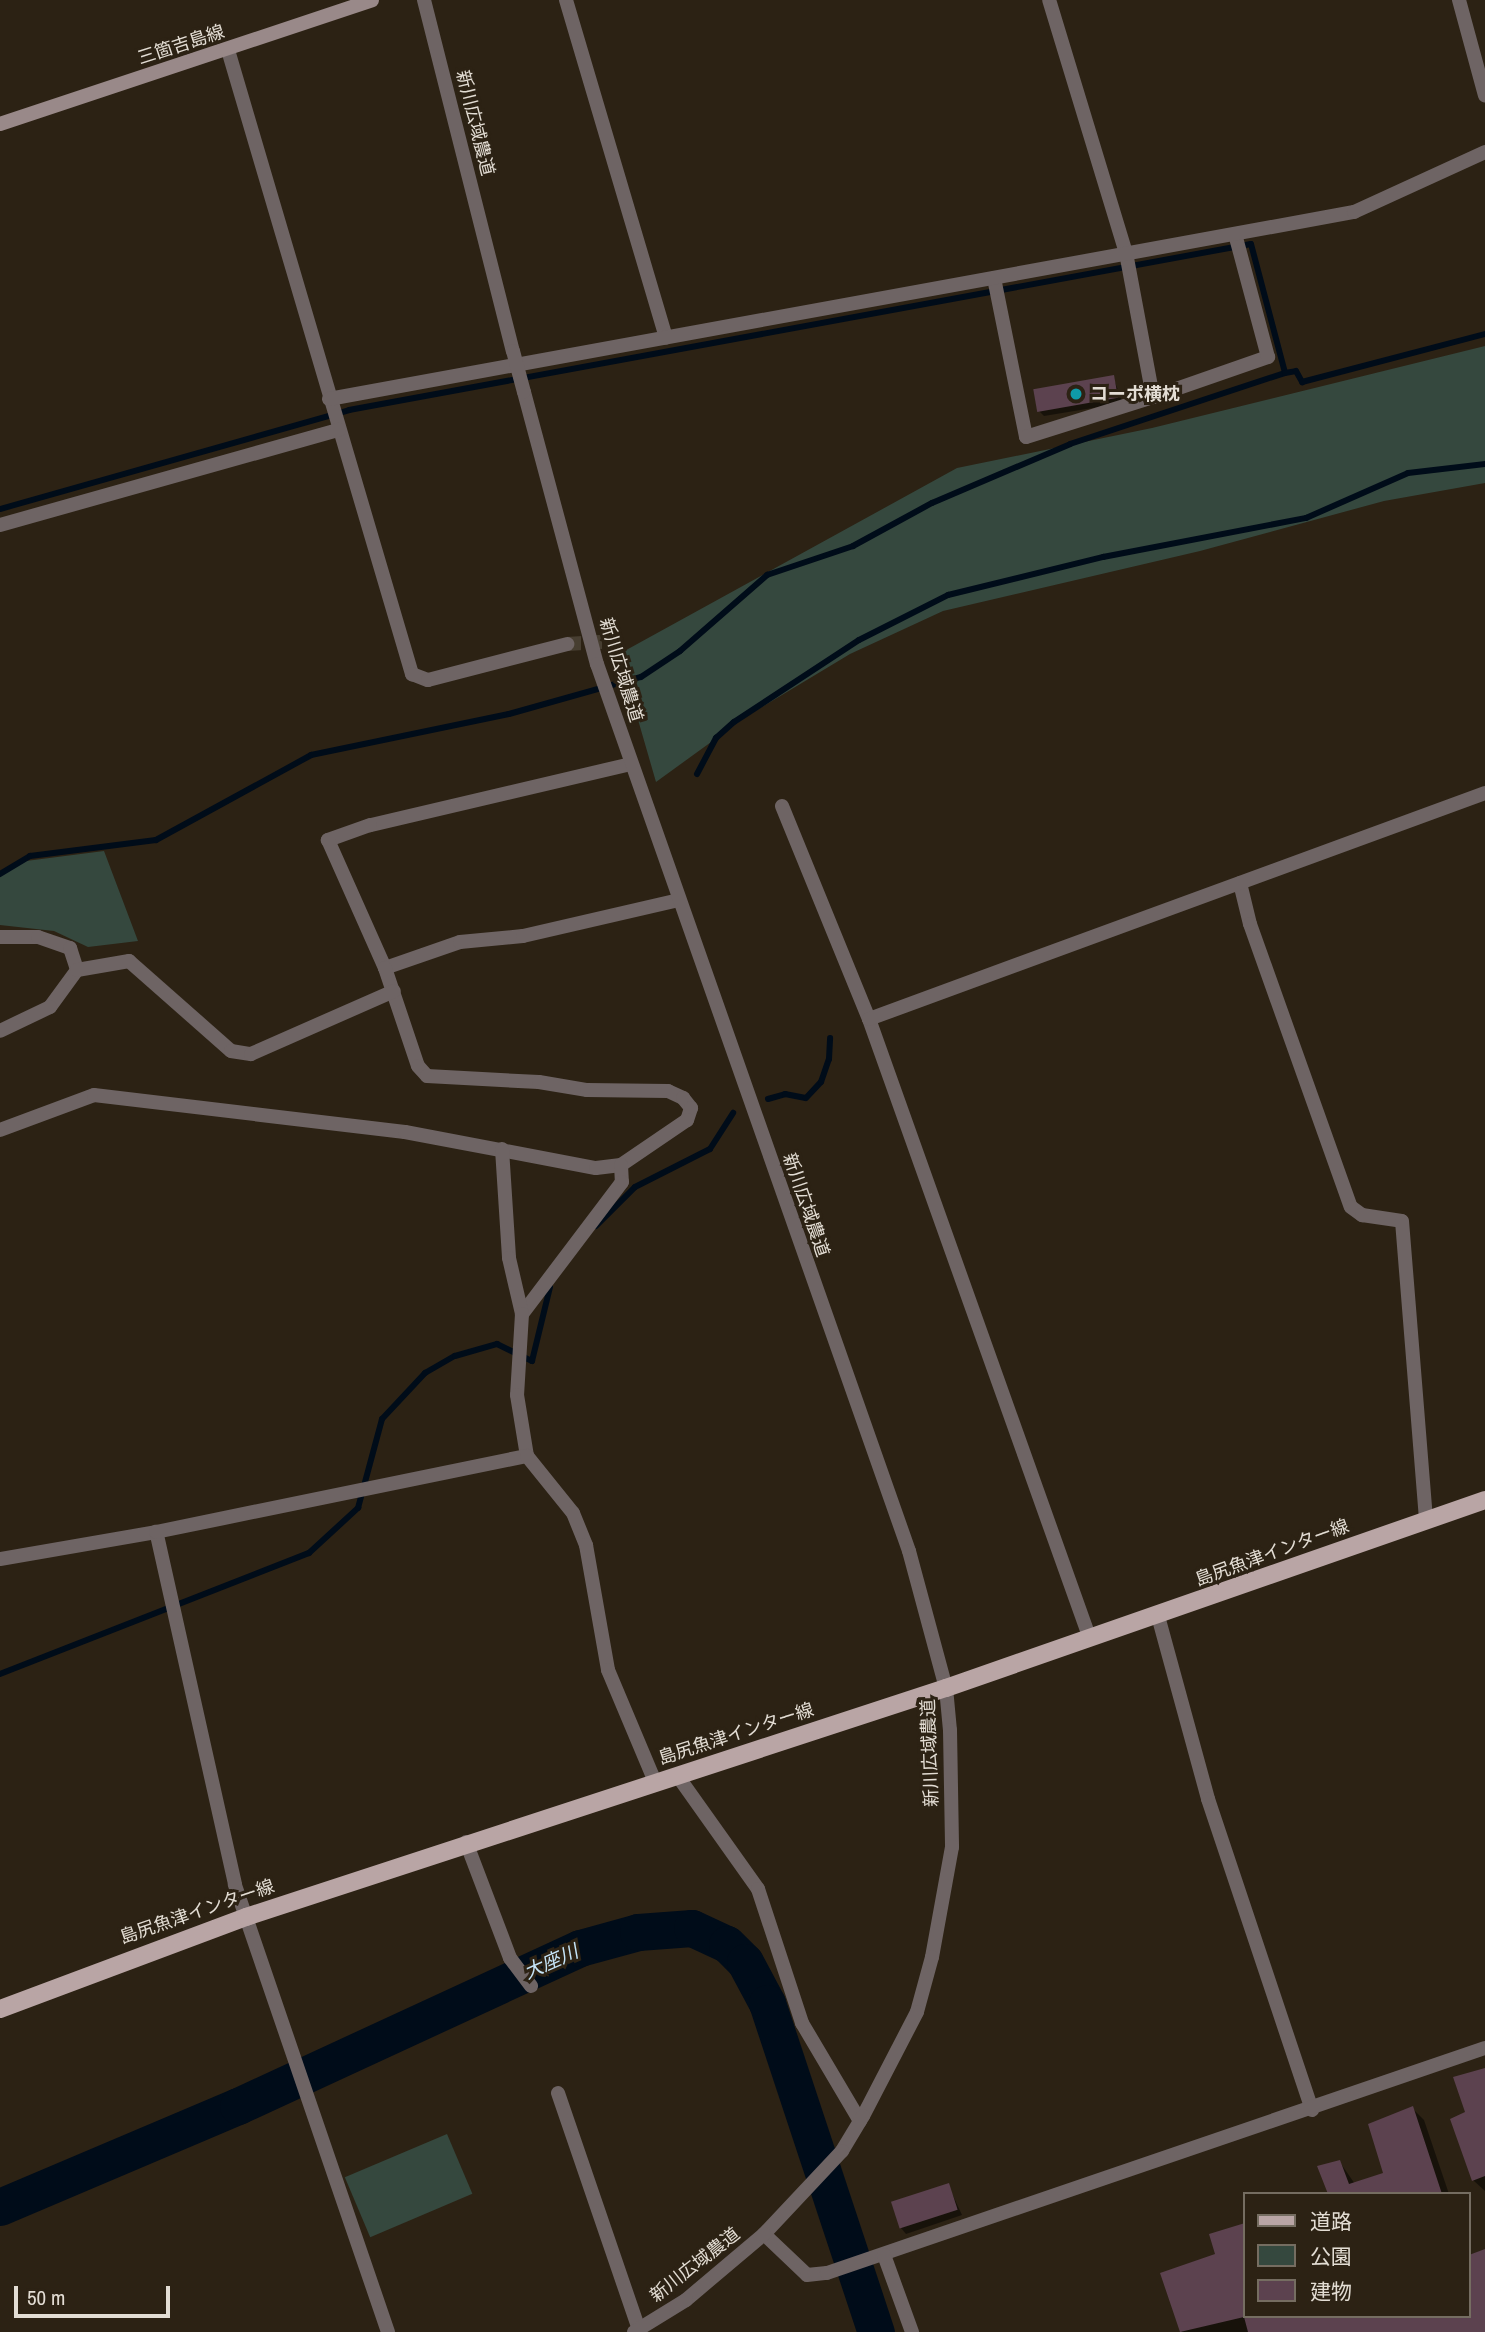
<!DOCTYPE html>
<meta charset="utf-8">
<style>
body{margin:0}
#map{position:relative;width:1485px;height:2332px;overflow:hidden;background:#2c2214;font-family:"Archivo Narrow","Noto Sans JP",sans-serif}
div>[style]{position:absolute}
.green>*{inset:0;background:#35483e;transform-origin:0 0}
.shadow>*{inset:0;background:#0007}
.stream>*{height:6px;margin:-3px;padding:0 3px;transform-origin:3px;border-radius:3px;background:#000c19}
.river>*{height:37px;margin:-18.5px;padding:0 18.5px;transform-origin:18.5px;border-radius:18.5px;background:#000c19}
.building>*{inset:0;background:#5c424f;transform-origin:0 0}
.minor-tunnel>*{height:14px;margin-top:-7px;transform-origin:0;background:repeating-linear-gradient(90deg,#473e31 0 14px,transparent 0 21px)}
.minor>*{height:14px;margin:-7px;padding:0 7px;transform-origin:7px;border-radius:7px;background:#6e6464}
.tertiary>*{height:14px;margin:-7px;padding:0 7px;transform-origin:7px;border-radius:7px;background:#6e6464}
.secondary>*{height:14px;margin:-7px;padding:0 7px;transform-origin:7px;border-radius:7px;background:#998989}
.primary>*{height:18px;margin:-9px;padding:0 9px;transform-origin:9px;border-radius:9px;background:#b9a5a5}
.tertiary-bridge>*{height:14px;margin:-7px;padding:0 7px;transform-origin:7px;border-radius:7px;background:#6e6464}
.dots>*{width:19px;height:19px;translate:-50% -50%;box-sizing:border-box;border:4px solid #2c2214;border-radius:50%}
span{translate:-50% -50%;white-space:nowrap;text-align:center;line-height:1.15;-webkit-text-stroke:6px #2c2214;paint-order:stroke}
.street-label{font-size:18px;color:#e3ddd4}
.poi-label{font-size:18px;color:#e3ddd4;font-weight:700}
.left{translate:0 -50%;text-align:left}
.water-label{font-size:19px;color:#c6e5f9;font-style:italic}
.legend{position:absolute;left:1243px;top:2192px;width:228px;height:126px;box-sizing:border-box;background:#2c2214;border:2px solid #756d61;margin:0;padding:9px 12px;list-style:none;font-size:21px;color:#e3ddd4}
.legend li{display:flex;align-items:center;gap:14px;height:35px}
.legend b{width:35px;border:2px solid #756d61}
.scale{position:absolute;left:14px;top:2286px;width:156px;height:32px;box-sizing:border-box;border:4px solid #e3ddd4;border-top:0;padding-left:9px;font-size:21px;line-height:24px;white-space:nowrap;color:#e3ddd4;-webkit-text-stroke:5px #2c2214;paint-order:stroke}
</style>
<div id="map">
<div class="green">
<div style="clip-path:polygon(1485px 346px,1485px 483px,1384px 501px,1200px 551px,943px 611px,850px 654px,747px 716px,656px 782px,619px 654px,957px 468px,1152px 428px)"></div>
<div style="clip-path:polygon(104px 851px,138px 941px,88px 947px,54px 931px,0 925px,0 876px,26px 861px)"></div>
<div style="left:447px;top:2134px;width:65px;height:111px;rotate:67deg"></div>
</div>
<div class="shadow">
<div style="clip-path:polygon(1113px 377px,1123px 403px,1044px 416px,1039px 411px)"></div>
<div style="clip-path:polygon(1485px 2070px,1485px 2191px,1473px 2180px,1468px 2113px)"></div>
<div style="clip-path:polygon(1412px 2108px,1424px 2120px,1449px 2194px,1329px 2194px,1339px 2161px,1355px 2184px,1386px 2174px)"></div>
<div style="clip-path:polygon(948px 2185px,962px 2215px,906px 2234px,901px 2228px)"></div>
<div style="clip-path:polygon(1245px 2225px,1245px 2316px,1469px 2316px,1469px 2253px,1470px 2257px,1485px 2251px,1485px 2332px,1182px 2332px,1162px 2274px,1217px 2255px,1211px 2235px)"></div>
</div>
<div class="stream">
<div style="left:0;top:509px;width:363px;rotate:-15.8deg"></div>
<div style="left:349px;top:410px;width:917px;rotate:-10.43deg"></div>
<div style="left:1251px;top:244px;width:133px;rotate:75.2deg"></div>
<div style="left:697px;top:774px;width:41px;rotate:-62.2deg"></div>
<div style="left:716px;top:738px;width:24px;rotate:-42deg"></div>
<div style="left:734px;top:722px;width:149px;rotate:-33.3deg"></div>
<div style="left:859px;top:640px;width:100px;rotate:-26.8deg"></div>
<div style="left:948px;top:595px;width:160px;rotate:-13.8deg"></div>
<div style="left:1103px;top:557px;width:207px;rotate:-10.9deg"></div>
<div style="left:1306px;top:518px;width:111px;rotate:-23.8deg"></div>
<div style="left:1408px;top:473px;width:78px;rotate:-6.7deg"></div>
<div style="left:0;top:874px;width:35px;rotate:-31deg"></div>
<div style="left:30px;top:856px;width:127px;rotate:-7.2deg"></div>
<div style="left:156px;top:840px;width:177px;rotate:-28.7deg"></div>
<div style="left:311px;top:755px;width:202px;rotate:-11.7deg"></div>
<div style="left:509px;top:714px;width:137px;rotate:-15.7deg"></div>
<div style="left:641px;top:677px;width:47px;rotate:-33.7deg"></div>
<div style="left:680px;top:651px;width:116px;rotate:-41.1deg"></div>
<div style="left:767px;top:575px;width:91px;rotate:-18.6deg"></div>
<div style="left:853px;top:546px;width:90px;rotate:-28.6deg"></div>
<div style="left:932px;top:503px;width:150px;rotate:-23.1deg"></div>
<div style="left:1070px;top:444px;width:226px;rotate:-18.3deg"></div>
<div style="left:1285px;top:373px;width:11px;rotate:-10deg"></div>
<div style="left:1296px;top:371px;width:13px;rotate:61deg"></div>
<div style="left:1302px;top:382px;width:189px;rotate:-14.7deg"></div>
<div style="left:768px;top:1099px;width:18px;rotate:-16deg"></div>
<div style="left:785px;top:1094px;width:21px;rotate:11deg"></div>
<div style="left:806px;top:1098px;width:22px;rotate:-47deg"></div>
<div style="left:821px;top:1082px;width:24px;rotate:-71deg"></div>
<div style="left:829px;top:1059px;width:21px;rotate:-87deg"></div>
<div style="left:596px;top:1226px;width:55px;rotate:-45deg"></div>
<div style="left:635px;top:1187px;width:84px;rotate:-26.9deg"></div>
<div style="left:710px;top:1149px;width:43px;rotate:-57.4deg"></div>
<div style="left:0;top:1674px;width:332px;rotate:-21.4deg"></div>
<div style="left:309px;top:1553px;width:67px;rotate:-42.6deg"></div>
<div style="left:358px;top:1508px;width:92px;rotate:-74.9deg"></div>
<div style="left:382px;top:1419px;width:63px;rotate:-46.9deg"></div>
<div style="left:425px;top:1373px;width:34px;rotate:-30deg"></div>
<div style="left:455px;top:1356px;width:44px;rotate:-15.9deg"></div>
<div style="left:497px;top:1344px;width:39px;rotate:26deg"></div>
<div style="left:532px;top:1361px;width:76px;rotate:-76.3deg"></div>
</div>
<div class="river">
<div style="left:0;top:2207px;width:259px;rotate:-23deg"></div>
<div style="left:238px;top:2106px;width:377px;rotate:-24.8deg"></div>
<div style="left:580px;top:1948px;width:60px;rotate:-15.4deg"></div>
<div style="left:638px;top:1932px;width:54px;rotate:-4.2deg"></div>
<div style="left:692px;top:1928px;width:38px;rotate:25deg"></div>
<div style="left:727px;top:1944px;width:25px;rotate:45deg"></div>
<div style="left:745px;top:1962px;width:47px;rotate:61.8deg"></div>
<div style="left:767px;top:2003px;width:347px;rotate:71.7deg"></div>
</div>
<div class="building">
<div style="left:1114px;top:375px;width:23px;height:82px;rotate:80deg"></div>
<div style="clip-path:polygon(1485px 2068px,1485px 2176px,1472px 2181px,1450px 2119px,1465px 2112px,1453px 2077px)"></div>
<div style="clip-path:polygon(1413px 2106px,1442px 2194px,1328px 2194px,1317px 2166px,1340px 2160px,1349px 2184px,1383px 2173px,1368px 2124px)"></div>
<div style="left:949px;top:2183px;width:28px;height:61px;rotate:72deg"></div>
<div style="clip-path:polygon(1245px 2223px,1245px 2316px,1469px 2316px,1469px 2255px,1485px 2249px,1485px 2332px,1248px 2332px,1244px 2317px,1180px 2332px,1160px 2273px,1215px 2254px,1209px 2234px)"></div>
</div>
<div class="minor-tunnel">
<div style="left:567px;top:644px;width:49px;rotate:-3.5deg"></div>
</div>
<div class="minor">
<div style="left:566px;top:0;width:352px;rotate:73.5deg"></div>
<div style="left:1459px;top:0;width:99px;rotate:74.8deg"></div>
<div style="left:228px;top:50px;width:651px;rotate:73.57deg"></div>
<div style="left:412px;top:674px;width:17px;rotate:21deg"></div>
<div style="left:428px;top:680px;width:144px;rotate:-14.5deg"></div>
<div style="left:994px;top:278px;width:162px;rotate:78.6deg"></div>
<div style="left:1026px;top:437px;width:133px;rotate:-17.5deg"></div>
<div style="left:1153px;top:397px;width:147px;rotate:-100.6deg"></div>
<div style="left:1126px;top:253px;width:264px;rotate:-106.9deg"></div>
<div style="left:1153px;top:397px;width:122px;rotate:-19.2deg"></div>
<div style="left:1268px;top:357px;width:127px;rotate:-105deg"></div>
<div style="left:329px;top:399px;width:1042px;rotate:-10.34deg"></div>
<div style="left:1354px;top:212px;width:144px;rotate:-24.6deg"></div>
<div style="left:0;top:525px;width:352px;rotate:-15.7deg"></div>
<div style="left:631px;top:764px;width:268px;rotate:166.8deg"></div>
<div style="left:370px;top:825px;width:45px;rotate:160.3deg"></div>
<div style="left:328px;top:840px;width:140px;rotate:66deg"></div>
<div style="left:385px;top:968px;width:79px;rotate:-19.1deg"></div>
<div style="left:460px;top:942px;width:63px;rotate:-5.4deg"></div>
<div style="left:523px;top:936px;width:160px;rotate:-13deg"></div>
<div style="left:782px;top:806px;width:230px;rotate:67.8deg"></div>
<div style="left:1240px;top:883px;width:42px;rotate:76.3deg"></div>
<div style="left:1250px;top:924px;width:300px;rotate:70.4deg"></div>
<div style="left:1351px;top:1207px;width:14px;rotate:36deg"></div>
<div style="left:1362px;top:1215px;width:40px;rotate:8.5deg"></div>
<div style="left:1402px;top:1221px;width:300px;rotate:85.4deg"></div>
<div style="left:0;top:937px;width:38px"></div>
<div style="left:38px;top:937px;width:34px;rotate:19deg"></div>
<div style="left:70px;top:948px;width:23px;rotate:72deg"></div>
<div style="left:77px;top:970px;width:46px;rotate:126.1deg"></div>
<div style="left:50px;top:1007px;width:55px;rotate:154.4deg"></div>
<div style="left:385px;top:968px;width:103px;rotate:71.4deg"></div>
<div style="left:418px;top:1066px;width:13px;rotate:48deg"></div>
<div style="left:427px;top:1076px;width:112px;rotate:3.1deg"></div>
<div style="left:539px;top:1082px;width:49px;rotate:9.5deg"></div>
<div style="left:587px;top:1090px;width:81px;rotate:0.7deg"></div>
<div style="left:668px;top:1091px;width:17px;rotate:25deg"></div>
<div style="left:683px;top:1098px;width:13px;rotate:51deg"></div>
<div style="left:691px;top:1108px;width:13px;rotate:108deg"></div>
<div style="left:687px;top:1120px;width:80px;rotate:145.7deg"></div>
<div style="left:77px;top:970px;width:53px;rotate:-9.8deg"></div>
<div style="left:129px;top:961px;width:136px;rotate:41.4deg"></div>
<div style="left:231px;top:1051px;width:20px;rotate:9deg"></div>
<div style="left:251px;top:1054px;width:156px;rotate:-23.8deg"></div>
<div style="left:0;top:1130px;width:100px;rotate:-20.4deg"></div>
<div style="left:94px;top:1095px;width:313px;rotate:6.8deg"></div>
<div style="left:405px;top:1132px;width:194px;rotate:10.7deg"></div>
<div style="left:596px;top:1168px;width:25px;rotate:-7deg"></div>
<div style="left:621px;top:1165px;width:17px;rotate:87deg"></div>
<div style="left:622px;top:1182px;width:166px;rotate:127.1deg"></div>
<div style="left:502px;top:1149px;width:109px;rotate:86.3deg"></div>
<div style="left:509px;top:1258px;width:57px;rotate:76.9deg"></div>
<div style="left:522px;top:1314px;width:81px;rotate:93.5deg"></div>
<div style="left:517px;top:1395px;width:62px;rotate:80.7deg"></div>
<div style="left:0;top:1559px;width:158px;rotate:-9.8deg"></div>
<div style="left:1158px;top:1616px;width:190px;rotate:74.7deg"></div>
<div style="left:1208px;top:1799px;width:328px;rotate:71.5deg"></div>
<div style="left:1090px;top:1639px;width:658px;rotate:-109.62deg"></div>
<div style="left:869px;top:1019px;width:656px;rotate:-20.15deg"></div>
<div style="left:677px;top:1775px;width:140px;rotate:54.6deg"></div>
<div style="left:758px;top:1889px;width:141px;rotate:71.8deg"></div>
<div style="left:802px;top:2023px;width:114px;rotate:59.4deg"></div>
<div style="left:466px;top:1842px;width:124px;rotate:69.2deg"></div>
<div style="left:510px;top:1958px;width:35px;rotate:53deg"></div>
<div style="left:558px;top:2093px;width:250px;rotate:71.1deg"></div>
<div style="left:764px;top:2234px;width:59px;rotate:43.6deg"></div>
<div style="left:807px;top:2275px;width:20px;rotate:-6deg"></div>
<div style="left:827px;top:2273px;width:695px;rotate:-18.88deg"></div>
<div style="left:884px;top:2255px;width:82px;rotate:70deg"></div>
<div style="left:388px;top:2332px;width:473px;rotate:-108.9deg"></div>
<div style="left:235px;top:1884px;width:361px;rotate:-102.6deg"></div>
<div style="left:156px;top:1532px;width:379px;rotate:-11.6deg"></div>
<div style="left:527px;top:1456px;width:73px;rotate:51.1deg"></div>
<div style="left:573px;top:1513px;width:35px;rotate:68deg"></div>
<div style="left:586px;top:1545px;width:127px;rotate:80deg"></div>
<div style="left:608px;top:1670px;width:121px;rotate:67.2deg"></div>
</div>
<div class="tertiary">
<div style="left:424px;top:0;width:362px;rotate:75.8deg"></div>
<div style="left:524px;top:392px;width:282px;rotate:75deg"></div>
<div style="left:597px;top:664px;width:940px;rotate:70.62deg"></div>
<div style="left:909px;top:1551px;width:142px;rotate:74.9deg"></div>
<div style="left:946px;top:1688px;width:42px;rotate:84.6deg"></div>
<div style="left:950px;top:1730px;width:117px;rotate:89deg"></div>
<div style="left:952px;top:1847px;width:112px;rotate:100.3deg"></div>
<div style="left:932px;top:1957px;width:57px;rotate:105.3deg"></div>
<div style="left:917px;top:2012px;width:117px;rotate:117.4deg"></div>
<div style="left:863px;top:2116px;width:41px;rotate:121deg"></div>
<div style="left:842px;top:2151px;width:114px;rotate:133.2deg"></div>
<div style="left:764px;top:2234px;width:102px;rotate:139.8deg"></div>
<div style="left:686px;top:2300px;width:61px;rotate:148.4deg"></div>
</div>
<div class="secondary">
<div style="left:0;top:124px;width:392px;rotate:-18.4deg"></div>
</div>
<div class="primary">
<div style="left:0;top:2009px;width:263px;rotate:-20.5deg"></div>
<div style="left:246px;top:1917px;width:737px;rotate:-18.12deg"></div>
<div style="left:946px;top:1688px;width:571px;rotate:-19.23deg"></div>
</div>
<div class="tertiary-bridge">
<div style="left:513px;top:351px;width:42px;rotate:75deg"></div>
</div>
<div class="dots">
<div style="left:1076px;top:394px;background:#0f9aa8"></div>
</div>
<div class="street-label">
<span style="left:181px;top:45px;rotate:-18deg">三箇吉島線</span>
<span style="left:475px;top:123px;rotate:76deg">新川広域農道</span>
<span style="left:621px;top:670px;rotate:73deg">新川広域農道</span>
<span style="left:806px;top:1205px;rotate:71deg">新川広域農道</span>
<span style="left:1272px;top:1553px;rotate:-20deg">島尻魚津インター線</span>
<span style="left:736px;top:1734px;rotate:-18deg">島尻魚津インター線</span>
<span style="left:930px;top:1753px;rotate:-92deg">新川広域農道</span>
<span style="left:197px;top:1912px;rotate:-19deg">島尻魚津インター線</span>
<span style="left:695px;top:2265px;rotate:-38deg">新川広域農道</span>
</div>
<div class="poi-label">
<span class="left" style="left:1090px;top:394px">コーポ横枕</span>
</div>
<div class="water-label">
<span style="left:551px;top:1962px;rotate:-24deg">大座川</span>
</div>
<ul class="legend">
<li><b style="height:9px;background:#b9a5a5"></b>道路</li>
<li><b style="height:19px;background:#35483e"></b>公園</li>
<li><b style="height:19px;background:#5c424f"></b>建物</li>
</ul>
<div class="scale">50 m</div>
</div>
